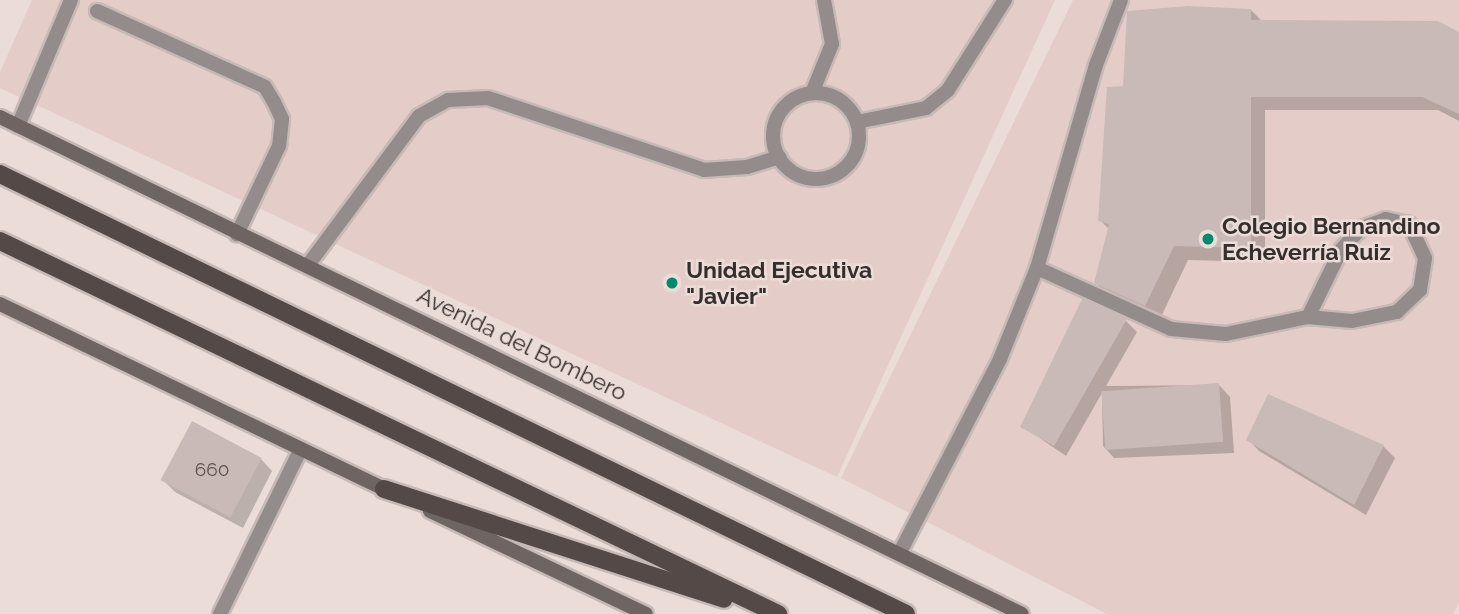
<!DOCTYPE html>
<meta charset="utf-8">
<style>
body{margin:0}
#map{position:relative;width:1459px;height:614px;overflow:hidden;background:#ebdcd8;font-family:Raleway,sans-serif}
div>[style]{position:absolute}
.built>*{inset:0;background:#e4cdc8}
.shadow>*{inset:0;background:#0003}
.building>*{inset:0;background:#c9bab7;transform-origin:0 0}
.roads{filter:drop-shadow(2px 0 #c6b9b6) drop-shadow(-2px 0 #c6b9b6) drop-shadow(0 2px #c6b9b6) drop-shadow(0 -2px #c6b9b6)}
.service>*{height:14px;margin:-7px;padding:0 7px;transform-origin:7px;border-radius:7px;background:#938c8b}
.service>.ring{margin:-7px;padding:0;box-sizing:content-box;background:none;border:14px solid #938c8b;border-radius:50%}
.minor>*{height:14px;margin:-7px;padding:0 7px;transform-origin:7px;border-radius:7px;background:#938c8b}
.secondary>*{height:14px;margin:-7px;padding:0 7px;transform-origin:7px;border-radius:7px;background:#6e6563}
.primary>*{height:18px;margin:-9px;padding:0 9px;transform-origin:9px;border-radius:9px;background:#544947}
.dots>*{width:19px;height:19px;translate:-50% -50%;box-sizing:border-box;border:4px solid #ebdcd8;border-radius:50%}
span{translate:-50% -50%;white-space:nowrap;text-align:center;line-height:1.15;-webkit-text-stroke:5px #ebdcd8;paint-order:stroke}
.number-label{font-size:19px;color:#59514f}
.number-label span{-webkit-text-stroke-width:0}
.poi-label{font-size:23px;color:#342e2c;font-weight:700}
.left{translate:0 -50%;text-align:left}
.street-label{font-size:23px;color:#342e2c}
</style>
<div id="map">
<div class="built">
<div style="clip-path:polygon(32px 0,1055px 0,837px 477px,0 88px,0 72px)"></div>
<div style="clip-path:polygon(1073px 0,1459px 0,1459px 603px,1453px 614px,1107px 614px,841px 478px)"></div>
</div>
<div class="shadow">
<div style="clip-path:polygon(1251px 10px,1263px 22px,1459px 34px,1459px 121px,1438px 110px,1265px 110px,1265px 262px,1188px 260px,1160px 319px,1110px 297px,1096px 283px,1110px 230px,1100px 220px,1125px 88px)"></div>
<div style="clip-path:polygon(1126px 321px,1137px 332px,1106px 386px,1219px 385px,1230px 397px,1234px 453px,1114px 458px,1103px 446px,1102px 393px,1066px 456px,1022px 426px)"></div>
<div style="clip-path:polygon(1248px 439px,1383px 446px,1395px 458px,1366px 515px,1259px 451px)"></div>
<div style="clip-path:polygon(261px 459px,272px 471px,243px 528px,175px 492px,164px 481px)"></div>
</div>
<div class="building">
<div style="clip-path:polygon(1188px 6px,1251px 9px,1251px 20px,1438px 21px,1459px 32px,1459px 114px,1422px 97px,1251px 97px,1251px 248px,1174px 246px,1145px 306px,1094px 283px,1109px 224px,1098px 221px,1107px 87px,1123px 86px,1127px 11px)"></div>
<div style="clip-path:polygon(1082px 299px,1127px 319px,1054px 446px,1020px 427px)"></div>
<div style="left:1219px;top:383px;width:59px;height:118px;rotate:86deg"></div>
<div style="clip-path:polygon(1268px 394px,1384px 445px,1354px 505px,1246px 440px)"></div>
<div style="left:192px;top:421px;width:79px;height:67px;rotate:28deg"></div>
</div>
<div class="roads">
<div class="service">
<div style="left:97px;top:11px;width:184px;rotate:24.3deg"></div>
<div style="left:265px;top:87px;width:17px;rotate:59deg"></div>
<div style="left:274px;top:102px;width:19px;rotate:65deg"></div>
<div style="left:282px;top:119px;width:27px;rotate:96deg"></div>
<div style="left:279px;top:146px;width:98px;rotate:115.5deg"></div>
<div style="left:812px;top:93px;width:53px;rotate:-67.8deg"></div>
<div style="left:832px;top:44px;width:45px;rotate:-100.3deg"></div>
<div class="ring" style="left:773px;top:93px;width:72px;height:72px"></div>
<div style="left:857px;top:122px;width:70px;rotate:-11.5deg"></div>
<div style="left:926px;top:108px;width:28px;rotate:-39deg"></div>
<div style="left:948px;top:90px;width:107px;rotate:-57.7deg"></div>
<div style="left:18px;top:126px;width:137px;rotate:-67.2deg"></div>
<div style="left:308px;top:265px;width:186px;rotate:-53.3deg"></div>
<div style="left:419px;top:116px;width:33px;rotate:-29deg"></div>
<div style="left:448px;top:100px;width:40px;rotate:-2.9deg"></div>
<div style="left:488px;top:98px;width:228px;rotate:18.4deg"></div>
<div style="left:704px;top:170px;width:43px;rotate:-4deg"></div>
<div style="left:747px;top:167px;width:34px;rotate:-17deg"></div>
<div style="left:1037px;top:268px;width:147px;rotate:24.5deg"></div>
<div style="left:1171px;top:329px;width:55px;rotate:5.2deg"></div>
<div style="left:1226px;top:334px;width:84px;rotate:-11.7deg"></div>
<div style="left:1308px;top:317px;width:44px;rotate:5.2deg"></div>
<div style="left:1352px;top:321px;width:46px;rotate:-11.3deg"></div>
<div style="left:1397px;top:312px;width:32px;rotate:-44deg"></div>
<div style="left:1420px;top:290px;width:32px;rotate:-81deg"></div>
<div style="left:1425px;top:258px;width:38px;rotate:-115deg"></div>
<div style="left:1409px;top:224px;width:24px;rotate:-168deg"></div>
<div style="left:1386px;top:219px;width:27px;rotate:160deg"></div>
<div style="left:1361px;top:228px;width:30px;rotate:132deg"></div>
<div style="left:1341px;top:250px;width:75px;rotate:116.2deg"></div>
<div style="left:899px;top:554px;width:220px;rotate:-62.6deg"></div>
<div style="left:1000px;top:359px;width:98px;rotate:-67.9deg"></div>
<div style="left:1037px;top:268px;width:211px;rotate:-73.8deg"></div>
<div style="left:1096px;top:65px;width:70px;rotate:-69deg"></div>
</div>
<div class="minor">
<div style="left:220px;top:614px;width:184px;rotate:-63.9deg"></div>
</div>
<div class="secondary">
<div style="left:0;top:117px;width:1136px;rotate:25.93deg"></div>
<div style="left:0;top:304px;width:436px;rotate:25.7deg"></div>
<div style="left:430px;top:511px;width:239px;rotate:25.5deg"></div>
</div>
<div class="primary">
<div style="left:0;top:174px;width:1007px;rotate:25.9deg"></div>
<div style="left:0;top:241px;width:863px;rotate:25.61deg"></div>
<div style="left:384px;top:489px;width:357px;rotate:17.9deg"></div>
</div>
</div>
<div class="dots">
<div style="left:1208px;top:239px;background:#028a70"></div>
<div style="left:672px;top:283px;background:#028a70"></div>
</div>
<div class="number-label">
<span style="left:212px;top:470px">660</span>
</div>
<div class="poi-label">
<span class="left" style="left:1222px;top:239px">Colegio Bernandino<br>Echeverría Ruiz</span>
<span class="left" style="left:686px;top:283px">Unidad Ejecutiva<br>"Javier"</span>
</div>
<div class="street-label">
<span style="left:522px;top:344px;rotate:26deg">Avenida del Bombero</span>
</div>
</div>
